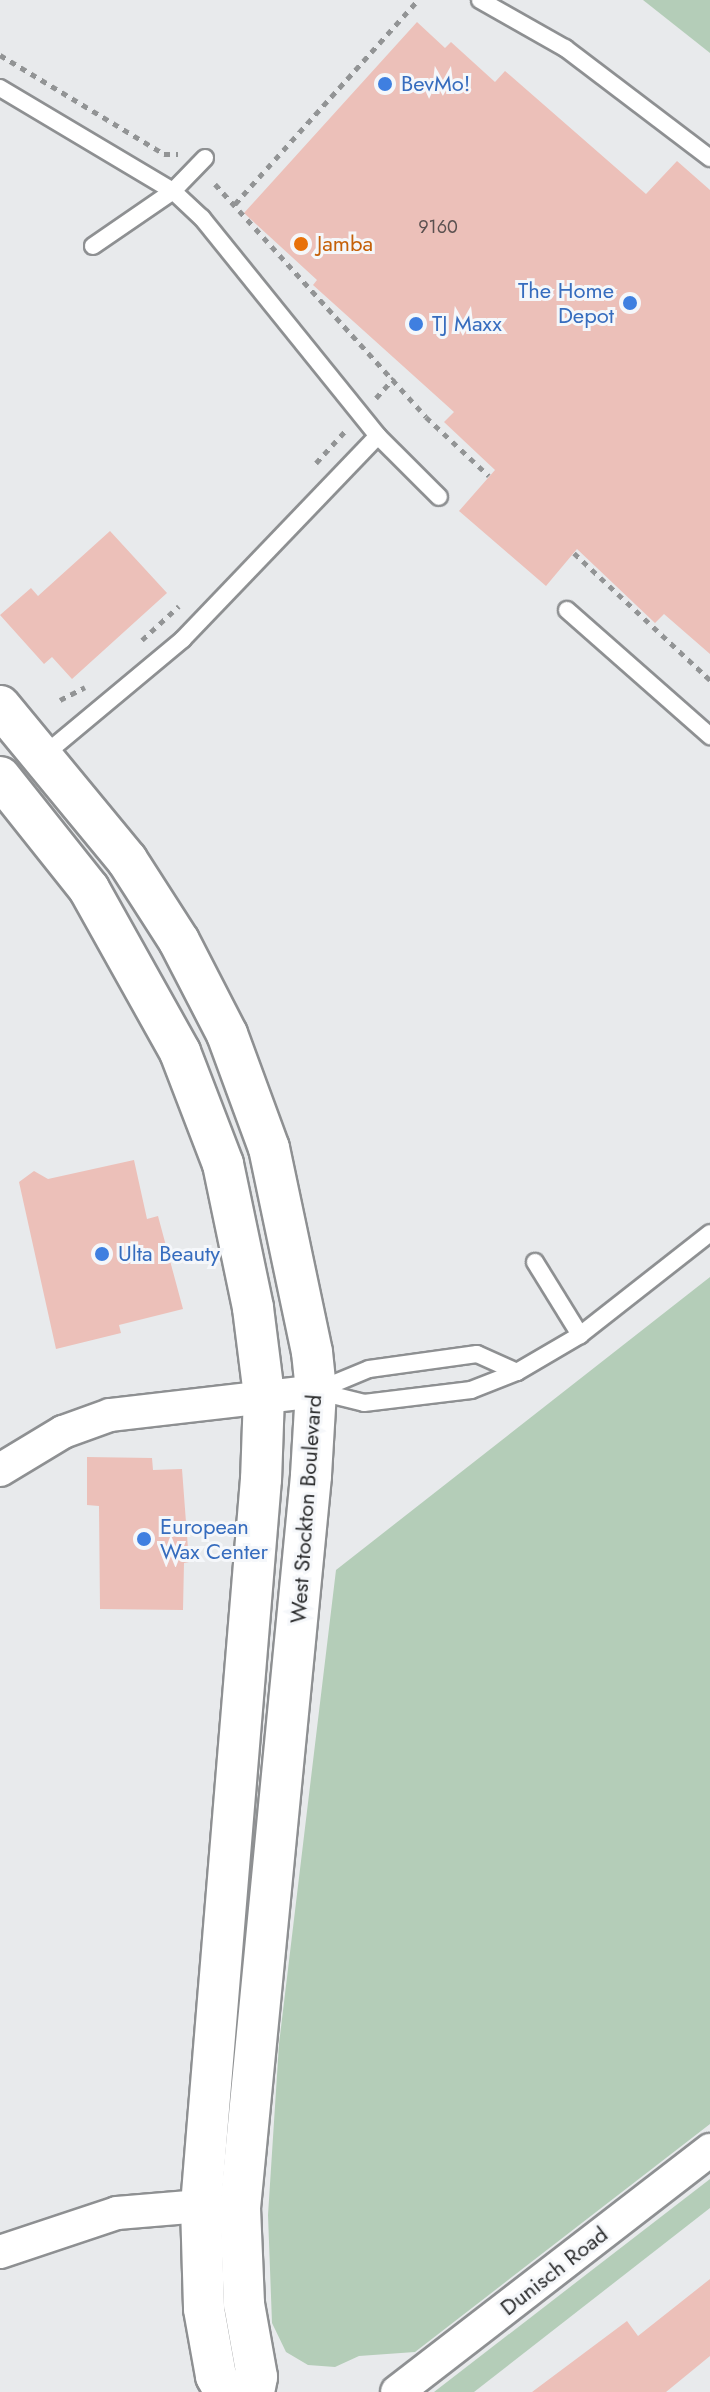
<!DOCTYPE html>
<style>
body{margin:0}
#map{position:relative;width:710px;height:2392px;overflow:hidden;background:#e8eaec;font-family:Jost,sans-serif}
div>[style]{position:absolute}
.green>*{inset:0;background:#b4cdb8}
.building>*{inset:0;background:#ecc0b9}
.path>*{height:5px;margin-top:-2.5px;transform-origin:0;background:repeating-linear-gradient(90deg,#929495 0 6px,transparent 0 12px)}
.roads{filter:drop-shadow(2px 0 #8e9092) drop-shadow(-2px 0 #8e9092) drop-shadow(0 2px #8e9092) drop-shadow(0 -2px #8e9092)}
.service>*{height:16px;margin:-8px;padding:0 8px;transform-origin:8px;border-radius:8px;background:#fff}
.minor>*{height:32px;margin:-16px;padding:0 16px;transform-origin:16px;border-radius:16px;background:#fff}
.tertiary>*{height:40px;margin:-20px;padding:0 20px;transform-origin:20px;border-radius:20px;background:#fff}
.dots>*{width:22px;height:22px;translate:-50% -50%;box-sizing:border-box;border:4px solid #f5f7fa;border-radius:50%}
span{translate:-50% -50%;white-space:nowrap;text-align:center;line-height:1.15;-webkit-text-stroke:6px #f5f7fa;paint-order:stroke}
.number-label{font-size:18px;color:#5b5150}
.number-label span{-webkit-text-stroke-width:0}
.shop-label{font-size:22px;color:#366cbe}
.left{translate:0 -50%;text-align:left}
.right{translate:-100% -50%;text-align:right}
.food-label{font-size:22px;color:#c56008}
.street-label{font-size:22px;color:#2b2c2d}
</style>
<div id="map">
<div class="green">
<div style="clip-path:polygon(643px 0,710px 0,710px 53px)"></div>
<div style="clip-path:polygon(710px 1277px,710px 2124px,415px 2352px,359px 2356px,335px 2367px,308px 2365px,286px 2352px,272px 2323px,268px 2215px,279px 2044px,336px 1570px)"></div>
<div style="clip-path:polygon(710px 2179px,710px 2208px,474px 2392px,434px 2392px)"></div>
</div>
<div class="building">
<div style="clip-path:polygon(417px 22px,445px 48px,451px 42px,495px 82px,505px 71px,646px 194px,677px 161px,710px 190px,710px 654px,664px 614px,655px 623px,577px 549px,546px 586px,459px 511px,495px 470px,444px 422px,454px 412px,313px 285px,317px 280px,244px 213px)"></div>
<div style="clip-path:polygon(110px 531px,167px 593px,72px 679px,52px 657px,44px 664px,0 615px,31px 588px,38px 596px)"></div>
<div style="clip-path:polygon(134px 1160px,147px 1219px,158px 1216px,183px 1309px,119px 1325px,121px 1333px,56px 1349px,19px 1182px,34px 1171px,48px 1179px)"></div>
<div style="clip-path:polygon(87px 1457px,152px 1458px,153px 1470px,182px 1469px,189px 1562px,184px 1563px,183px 1610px,100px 1609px,99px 1506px,87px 1505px)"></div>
<div style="clip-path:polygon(710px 2279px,710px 2356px,666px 2392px,532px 2392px,627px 2321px,638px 2336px)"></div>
</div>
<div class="path">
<div style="left:0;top:55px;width:192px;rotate:31.1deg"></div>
<div style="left:164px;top:154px;width:14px"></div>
<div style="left:215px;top:184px;width:314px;rotate:47.8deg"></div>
<div style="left:426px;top:417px;width:86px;rotate:43.1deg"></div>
<div style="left:235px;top:204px;width:274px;rotate:-48.1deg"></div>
<div style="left:376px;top:398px;width:27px;rotate:-48deg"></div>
<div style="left:316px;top:463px;width:46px;rotate:-47.6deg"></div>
<div style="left:574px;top:553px;width:186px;rotate:43deg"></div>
<div style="left:142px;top:640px;width:50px;rotate:-42.6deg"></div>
<div style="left:60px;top:700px;width:28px;rotate:-27deg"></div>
</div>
<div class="roads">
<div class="service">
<div style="left:480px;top:0;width:98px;rotate:29.5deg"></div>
<div style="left:565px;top:48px;width:182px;rotate:37.2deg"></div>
<div style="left:0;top:88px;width:201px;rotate:30.8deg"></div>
<div style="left:173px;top:191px;width:40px;rotate:43deg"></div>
<div style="left:202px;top:218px;width:280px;rotate:51.1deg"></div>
<div style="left:378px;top:436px;width:86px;rotate:45deg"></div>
<div style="left:93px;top:246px;width:97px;rotate:-34.5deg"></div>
<div style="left:173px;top:191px;width:46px;rotate:-45.9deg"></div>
<div style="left:567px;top:610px;width:191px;rotate:41.4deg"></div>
<div style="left:44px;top:755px;width:181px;rotate:-39.8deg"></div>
<div style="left:183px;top:639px;width:281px;rotate:-46.2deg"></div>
<div style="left:535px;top:1262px;width:86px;rotate:58.3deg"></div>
<div style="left:316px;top:1391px;width:49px;rotate:14deg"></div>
<div style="left:364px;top:1403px;width:108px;rotate:-6.9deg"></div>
<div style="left:471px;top:1390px;width:49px;rotate:-21.4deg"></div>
<div style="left:517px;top:1372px;width:73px;rotate:-30.4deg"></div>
<div style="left:580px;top:1335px;width:165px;rotate:-38.1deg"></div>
<div style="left:316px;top:1391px;width:57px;rotate:-22.5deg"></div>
<div style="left:369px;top:1369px;width:109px;rotate:-7.9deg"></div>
<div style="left:477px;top:1354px;width:44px;rotate:24.2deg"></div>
</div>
<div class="minor">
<div style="left:0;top:1470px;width:74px;rotate:-31.1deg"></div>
<div style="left:63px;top:1432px;width:50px;rotate:-19.9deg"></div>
<div style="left:110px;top:1415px;width:207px;rotate:-6.6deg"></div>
<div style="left:0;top:2252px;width:123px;rotate:-18.4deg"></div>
<div style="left:117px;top:2213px;width:84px;rotate:-4.8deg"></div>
<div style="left:397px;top:2392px;width:396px;rotate:-37.7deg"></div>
</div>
<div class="tertiary">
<div style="left:0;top:706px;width:200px;rotate:50.5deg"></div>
<div style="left:127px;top:860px;width:96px;rotate:57.3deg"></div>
<div style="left:179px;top:941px;width:105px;rotate:62.7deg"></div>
<div style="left:227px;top:1034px;width:121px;rotate:69.8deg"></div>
<div style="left:269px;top:1148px;width:208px;rotate:78.1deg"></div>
<div style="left:312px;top:1352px;width:39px;rotate:84deg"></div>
<div style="left:316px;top:1391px;width:85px;rotate:93.4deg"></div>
<div style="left:311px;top:1476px;width:735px;rotate:95.54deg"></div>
<div style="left:240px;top:2208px;width:96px;rotate:87.6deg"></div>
<div style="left:244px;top:2304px;width:74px;rotate:79.9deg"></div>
<div style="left:257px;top:2377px;width:15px;rotate:101deg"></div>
<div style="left:0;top:777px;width:143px;rotate:51.5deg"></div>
<div style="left:89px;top:889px;width:187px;rotate:60.8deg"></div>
<div style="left:180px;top:1052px;width:120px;rotate:69deg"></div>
<div style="left:223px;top:1164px;width:147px;rotate:78.2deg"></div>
<div style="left:253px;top:1308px;width:88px;rotate:82.8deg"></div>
<div style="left:264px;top:1395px;width:84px;rotate:92deg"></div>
<div style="left:261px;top:1479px;width:729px;rotate:94.72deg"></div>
<div style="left:201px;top:2206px;width:103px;rotate:88.3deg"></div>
<div style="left:204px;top:2309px;width:68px;rotate:79.8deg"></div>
<div style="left:216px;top:2376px;width:18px;rotate:61deg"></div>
</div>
</div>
<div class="dots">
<div style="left:385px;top:84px;background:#3f7fe0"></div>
<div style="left:301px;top:244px;background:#e8710a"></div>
<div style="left:630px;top:303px;background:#3f7fe0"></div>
<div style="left:416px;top:324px;background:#3f7fe0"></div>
<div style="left:102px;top:1254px;background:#3f7fe0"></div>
<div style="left:144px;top:1539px;background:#3f7fe0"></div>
</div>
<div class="number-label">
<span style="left:438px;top:227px">9160</span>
</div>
<div class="shop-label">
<span class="left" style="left:401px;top:84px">BevMo!</span>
<span class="right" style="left:614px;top:303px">The Home<br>Depot</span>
<span class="left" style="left:432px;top:324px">TJ Maxx</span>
<span class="left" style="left:118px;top:1254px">Ulta Beauty</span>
<span class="left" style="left:160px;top:1539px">European<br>Wax Center</span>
</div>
<div class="food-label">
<span class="left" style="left:317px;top:244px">Jamba</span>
</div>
<div class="street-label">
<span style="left:306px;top:1509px;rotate:-86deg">West Stockton Boulevard</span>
<span style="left:554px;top:2271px;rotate:-38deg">Dunisch Road</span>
</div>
</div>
